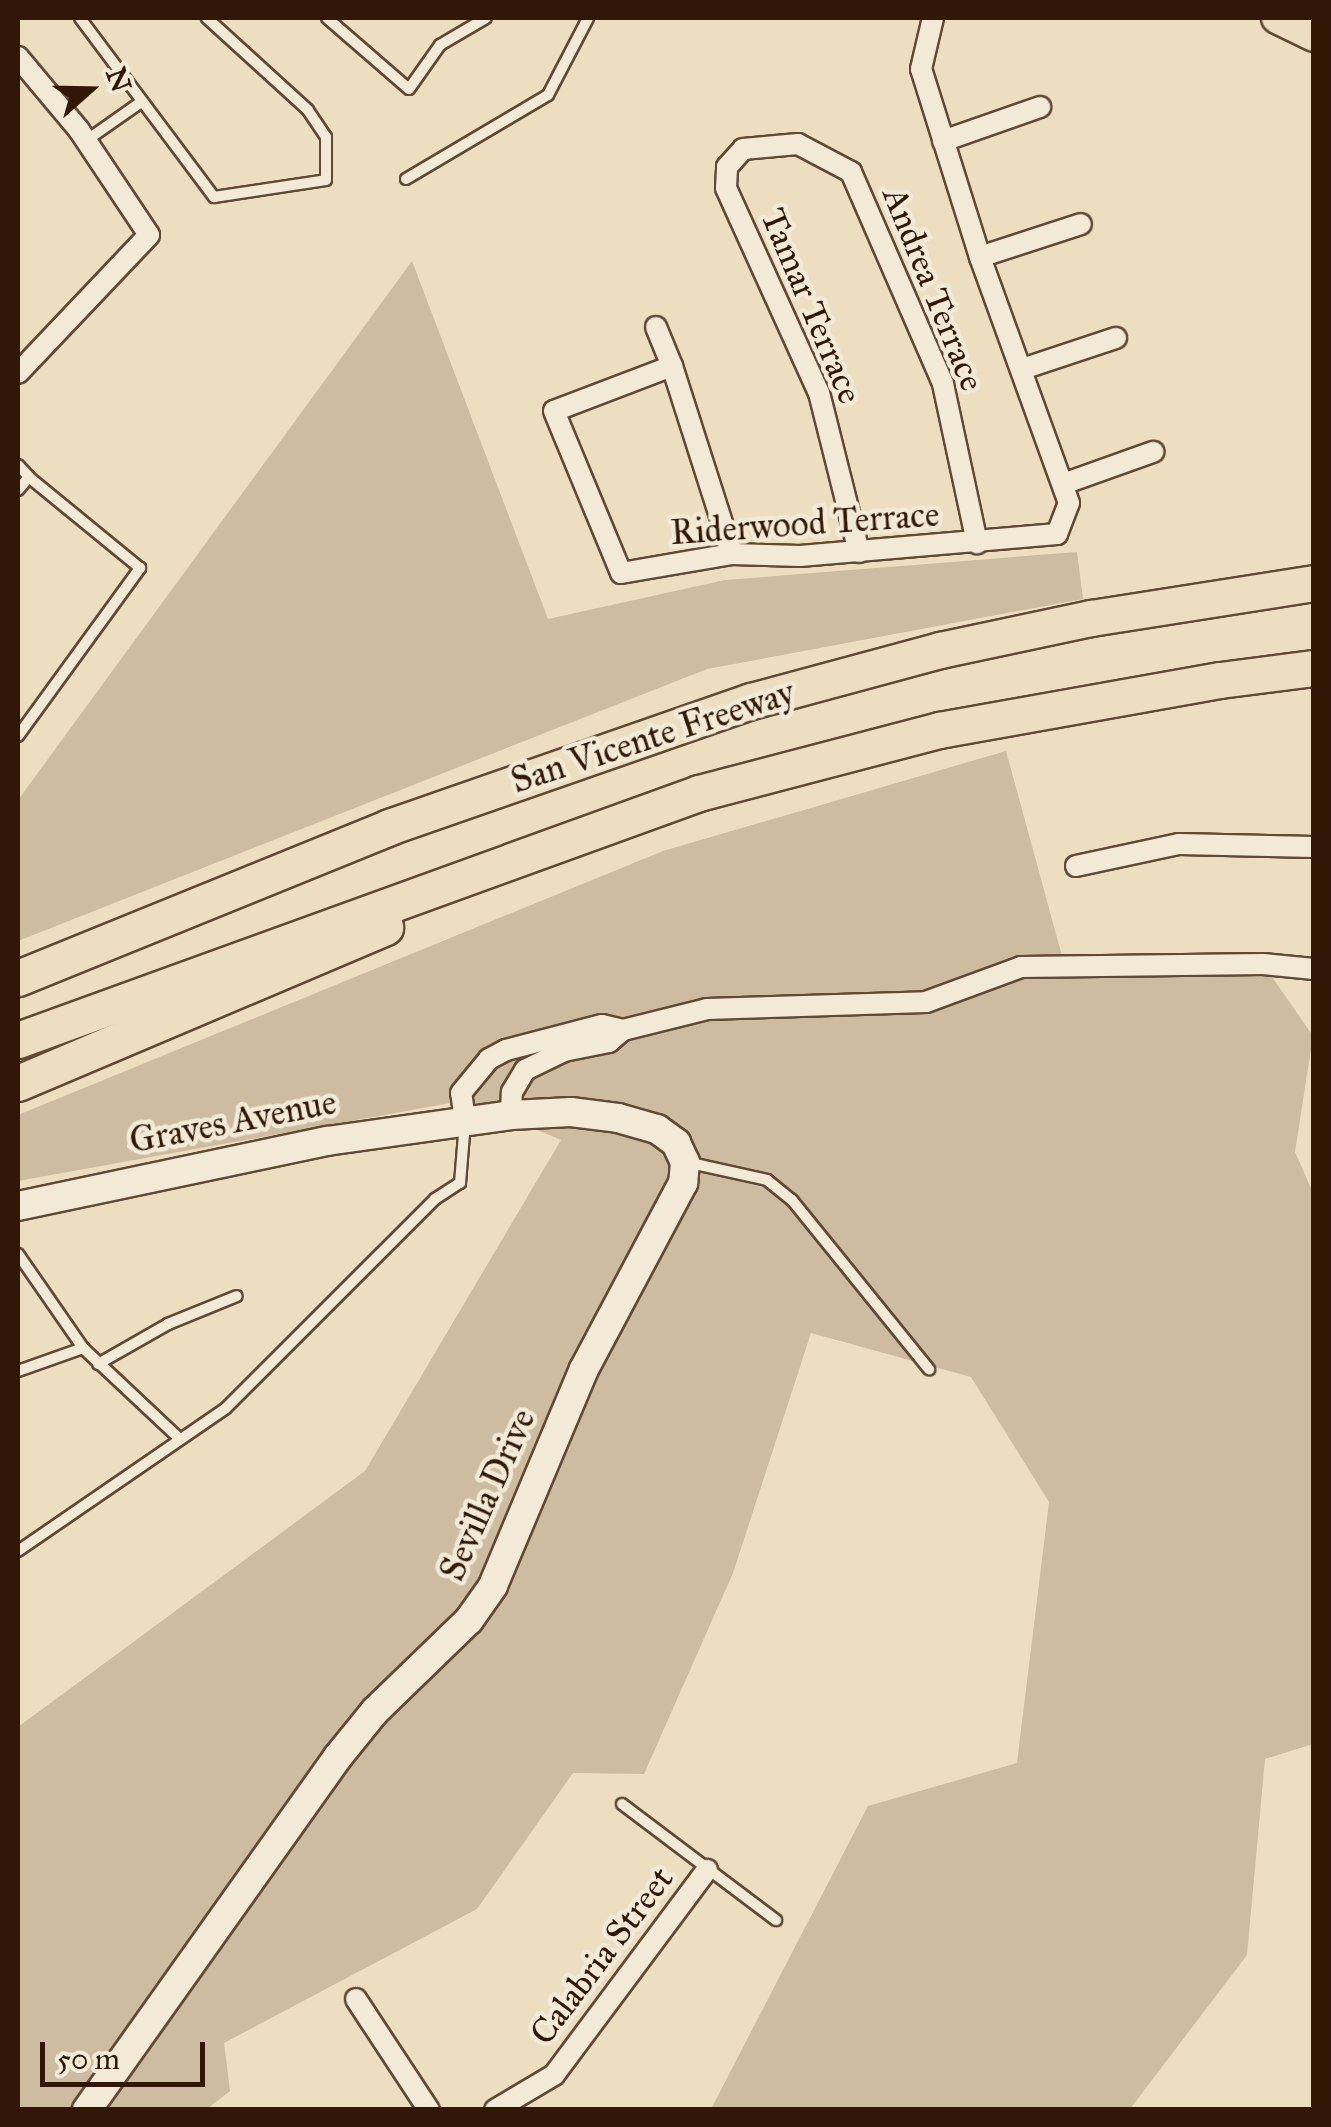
<!DOCTYPE html>
<style>
body{margin:0}
#map{position:relative;width:1331px;height:2127px;overflow:hidden;background:#edddc1;font-family:"IM FELL Great Primer",serif}
div>[style]{position:absolute}
.green>*{inset:0;background:#cdbca1}
.roads{filter:drop-shadow(2px 0 #604935) drop-shadow(-2px 0 #604935) drop-shadow(0 2px #604935) drop-shadow(0 -2px #604935)}
.lane>*{height:10px;margin:-5px;padding:0 5px;transform-origin:5px;border-radius:5px;background:#f3e9d7}
.street>*{height:20px;margin:-10px;padding:0 10px;transform-origin:10px;border-radius:10px;background:#f3e9d7}
.secondary>*{height:28px;margin:-14px;padding:0 14px;transform-origin:14px;border-radius:14px;background:#f3e9d7}
.primary>*{height:30px;margin:-15px;padding:0 15px;transform-origin:15px;border-radius:15px;background:#edddc1}
.highway>*{height:35px;margin:-17.5px;padding:0 17.5px;transform-origin:17.5px;border-radius:17.5px;background:#edddc1}
span{translate:-50% -50%;white-space:nowrap;text-align:center;line-height:1.15;-webkit-text-stroke:9px #f3e9d7;paint-order:stroke}
.street-label{font-size:35px;color:#311806}
.frame{position:absolute;inset:0;border:20px solid #311806;pointer-events:none}
.north{position:absolute;left:40px;top:40px;width:100px;height:100px;-webkit-text-stroke:8px #f3e9d7;paint-order:stroke;rotate:70deg;font-size:28px;font-weight:700;line-height:40px;text-align:center;color:#311806}
.north::after{content:'';display:block;margin:auto;width:35px;height:45px;background:#311806;clip-path:polygon(50% 0,100% 100%,50% 72%,0 100%)}
.scale{position:absolute;left:40px;top:2042px;width:165px;height:45px;box-sizing:border-box;border:5px solid #311806;border-top:0;padding-left:12px;font-size:30px;line-height:35px;white-space:nowrap;color:#311806;-webkit-text-stroke:8px #f3e9d7;paint-order:stroke}
</style>
<div id="map">
<div class="green">
<div style="clip-path:polygon(412px 261px,548px 619px,725px 580px,1077px 552px,1083px 599px,707px 669px,18px 941px,18px 800px)"></div>
<div style="clip-path:polygon(1006px 751px,1065px 967px,1263px 964px,1313px 1036px,1295px 1152px,1314px 1195px,1313px 1744px,1265px 1759px,1247px 1955px,1130px 2109px,711px 2109px,868px 1806px,1017px 1763px,1049px 1502px,971px 1377px,811px 1333px,733px 1573px,644px 1774px,573px 1773px,477px 1909px,224px 2043px,230px 2091px,207px 2109px,18px 2109px,18px 1727px,365px 1471px,561px 1140px,467px 1100px,18px 1181px,18px 1115px,663px 851px)"></div>
</div>
<div class="roads">
<div class="lane">
<div style="left:80px;top:18px;width:224px;rotate:53.2deg"></div>
<div style="left:214px;top:197px;width:113px;rotate:-8.6deg"></div>
<div style="left:326px;top:180px;width:43px;rotate:-90deg"></div>
<div style="left:326px;top:137px;width:32px;rotate:-124deg"></div>
<div style="left:308px;top:110px;width:137px;rotate:-137.7deg"></div>
<div style="left:327px;top:18px;width:108px;rotate:40.9deg"></div>
<div style="left:409px;top:89px;width:54px;rotate:-54.8deg"></div>
<div style="left:440px;top:45px;width:53px;rotate:-30.4deg"></div>
<div style="left:87px;top:140px;width:66px;rotate:-35.1deg"></div>
<div style="left:406px;top:179px;width:165px;rotate:-30.6deg"></div>
<div style="left:548px;top:95px;width:87px;rotate:-62.5deg"></div>
<div style="left:18px;top:465px;width:16px;rotate:47deg"></div>
<div style="left:29px;top:477px;width:17px;rotate:130deg"></div>
<div style="left:18px;top:736px;width:208px;rotate:-54deg"></div>
<div style="left:140px;top:568px;width:144px;rotate:-140.7deg"></div>
<div style="left:686px;top:1162px;width:83px;rotate:12.5deg"></div>
<div style="left:767px;top:1180px;width:32px;rotate:39deg"></div>
<div style="left:792px;top:1200px;width:218px;rotate:51deg"></div>
<div style="left:18px;top:1254px;width:114px;rotate:55.3deg"></div>
<div style="left:83px;top:1348px;width:133px;rotate:43.2deg"></div>
<div style="left:98px;top:1364px;width:81px;rotate:-29.7deg"></div>
<div style="left:168px;top:1324px;width:74px;rotate:-22.1deg"></div>
<div style="left:18px;top:1371px;width:69px;rotate:-19.5deg"></div>
<div style="left:18px;top:1551px;width:252px;rotate:-34.5deg"></div>
<div style="left:226px;top:1408px;width:296px;rotate:-45deg"></div>
<div style="left:435px;top:1199px;width:30px;rotate:-33deg"></div>
<div style="left:460px;top:1183px;width:61px;rotate:-85.3deg"></div>
<div style="left:622px;top:1804px;width:193px;rotate:37deg"></div>
</div>
<div class="street">
<div style="left:18px;top:57px;width:95px;rotate:50.1deg"></div>
<div style="left:79px;top:130px;width:126px;rotate:56.3deg"></div>
<div style="left:149px;top:235px;width:190px;rotate:133.5deg"></div>
<div style="left:943px;top:141px;width:103px;rotate:-19.3deg"></div>
<div style="left:980px;top:257px;width:106px;rotate:-18.1deg"></div>
<div style="left:656px;top:327px;width:42px;rotate:67.7deg"></div>
<div style="left:1022px;top:369px;width:99px;rotate:-18.3deg"></div>
<div style="left:1063px;top:484px;width:96px;rotate:-19.6deg"></div>
<div style="left:859px;top:552px;width:164px;rotate:-104.1deg"></div>
<div style="left:819px;top:393px;width:225px;rotate:-114.4deg"></div>
<div style="left:726px;top:188px;width:21px;rotate:-87deg"></div>
<div style="left:727px;top:167px;width:24px;rotate:-48deg"></div>
<div style="left:743px;top:149px;width:55px;rotate:-5.2deg"></div>
<div style="left:798px;top:144px;width:60px;rotate:27.8deg"></div>
<div style="left:851px;top:172px;width:231px;rotate:66.5deg"></div>
<div style="left:943px;top:384px;width:163px;rotate:77.9deg"></div>
<div style="left:732px;top:554px;width:197px;rotate:-107.7deg"></div>
<div style="left:672px;top:366px;width:126px;rotate:159.1deg"></div>
<div style="left:554px;top:411px;width:175px;rotate:67.5deg"></div>
<div style="left:621px;top:573px;width:113px;rotate:-9.7deg"></div>
<div style="left:732px;top:554px;width:68px;rotate:1.7deg"></div>
<div style="left:800px;top:556px;width:258px;rotate:-4.9deg"></div>
<div style="left:1057px;top:534px;width:33px;rotate:-69deg"></div>
<div style="left:1069px;top:503px;width:262px;rotate:-109.9deg"></div>
<div style="left:980px;top:257px;width:197px;rotate:-107.4deg"></div>
<div style="left:921px;top:69px;width:52px;rotate:-76.8deg"></div>
<div style="left:1076px;top:866px;width:105px;rotate:-12.1deg"></div>
<div style="left:1179px;top:844px;width:135px;rotate:1.3deg"></div>
<div style="left:511px;top:1115px;width:23px;rotate:-88deg"></div>
<div style="left:512px;top:1092px;width:26px;rotate:-59deg"></div>
<div style="left:525px;top:1070px;width:43px;rotate:-26deg"></div>
<div style="left:564px;top:1051px;width:46px;rotate:-11.3deg"></div>
<div style="left:609px;top:1042px;width:18px;rotate:-41deg"></div>
<div style="left:623px;top:1030px;width:87px;rotate:-14deg"></div>
<div style="left:707px;top:1009px;width:219px;rotate:-1.8deg"></div>
<div style="left:926px;top:1002px;width:101px;rotate:-20.2deg"></div>
<div style="left:1021px;top:967px;width:242px;rotate:-0.7deg"></div>
<div style="left:1263px;top:964px;width:51px;rotate:5.6deg"></div>
<div style="left:465px;top:1120px;width:27px;rotate:-98deg"></div>
<div style="left:461px;top:1093px;width:44px;rotate:-50.5deg"></div>
<div style="left:489px;top:1059px;width:19px;rotate:-28deg"></div>
<div style="left:506px;top:1050px;width:99px;rotate:-14.6deg"></div>
<div style="left:602px;top:1025px;width:22px;rotate:13deg"></div>
<div style="left:356px;top:1999px;width:133px;rotate:56.7deg"></div>
<div style="left:495px;top:2110px;width:69px;rotate:-30.7deg"></div>
<div style="left:554px;top:2075px;width:256px;rotate:-53.3deg"></div>
</div>
<div class="secondary">
<div style="left:18px;top:1206px;width:316px;rotate:-11.9deg"></div>
<div style="left:327px;top:1141px;width:186px;rotate:-8deg"></div>
<div style="left:511px;top:1115px;width:60px;rotate:-2.9deg"></div>
<div style="left:571px;top:1112px;width:47px;rotate:7.3deg"></div>
<div style="left:618px;top:1118px;width:41px;rotate:15.8deg"></div>
<div style="left:657px;top:1129px;width:24px;rotate:36deg"></div>
<div style="left:676px;top:1143px;width:21px;rotate:65deg"></div>
<div style="left:685px;top:1162px;width:21px;rotate:95deg"></div>
<div style="left:683px;top:1183px;width:211px;rotate:118deg"></div>
<div style="left:584px;top:1369px;width:235px;rotate:112.8deg"></div>
<div style="left:493px;top:1586px;width:42px;rotate:125.2deg"></div>
<div style="left:469px;top:1620px;width:131px;rotate:135.9deg"></div>
<div style="left:375px;top:1711px;width:60px;rotate:129deg"></div>
<div style="left:337px;top:1758px;width:432px;rotate:125.4deg"></div>
</div>
<div class="primary">
<div style="left:1277px;top:18px;width:41px;rotate:25.9deg"></div>
</div>
<div class="highway">
<div style="left:18px;top:978px;width:401px;rotate:-22.1deg"></div>
<div style="left:389px;top:827px;width:383px;rotate:-19.2deg"></div>
<div style="left:751px;top:701px;width:196px;rotate:-15.1deg"></div>
<div style="left:940px;top:650px;width:154px;rotate:-12deg"></div>
<div style="left:1091px;top:618px;width:226px;rotate:-8.9deg"></div>
<div style="left:18px;top:1040px;width:724px;rotate:-19.94deg"></div>
<div style="left:699px;top:793px;width:248px;rotate:-14.7deg"></div>
<div style="left:939px;top:730px;width:285px;rotate:-10.1deg"></div>
<div style="left:1220px;top:680px;width:95px;rotate:-7.3deg"></div>
<div style="left:18px;top:1083px;width:399px;rotate:-23deg"></div>
</div>
</div>
<div class="street-label">
<span style="left:933px;top:289px;rotate:68deg">Andrea Terrace</span>
<span style="left:811px;top:306px;rotate:67deg">Tamar Terrace</span>
<span style="left:805px;top:524px;rotate:-4deg">Riderwood Terrace</span>
<span style="left:653px;top:737px;rotate:-18deg">San Vicente Freeway</span>
<span style="left:233px;top:1122px;rotate:-11deg">Graves Avenue</span>
<span style="left:488px;top:1495px;rotate:-66deg">Sevilla Drive</span>
<span style="left:602px;top:1956px;rotate:-53deg">Calabria Street</span>
</div>
<div class="frame"></div>
<div class="north">N</div>
<div class="scale">50 m</div>
</div>
